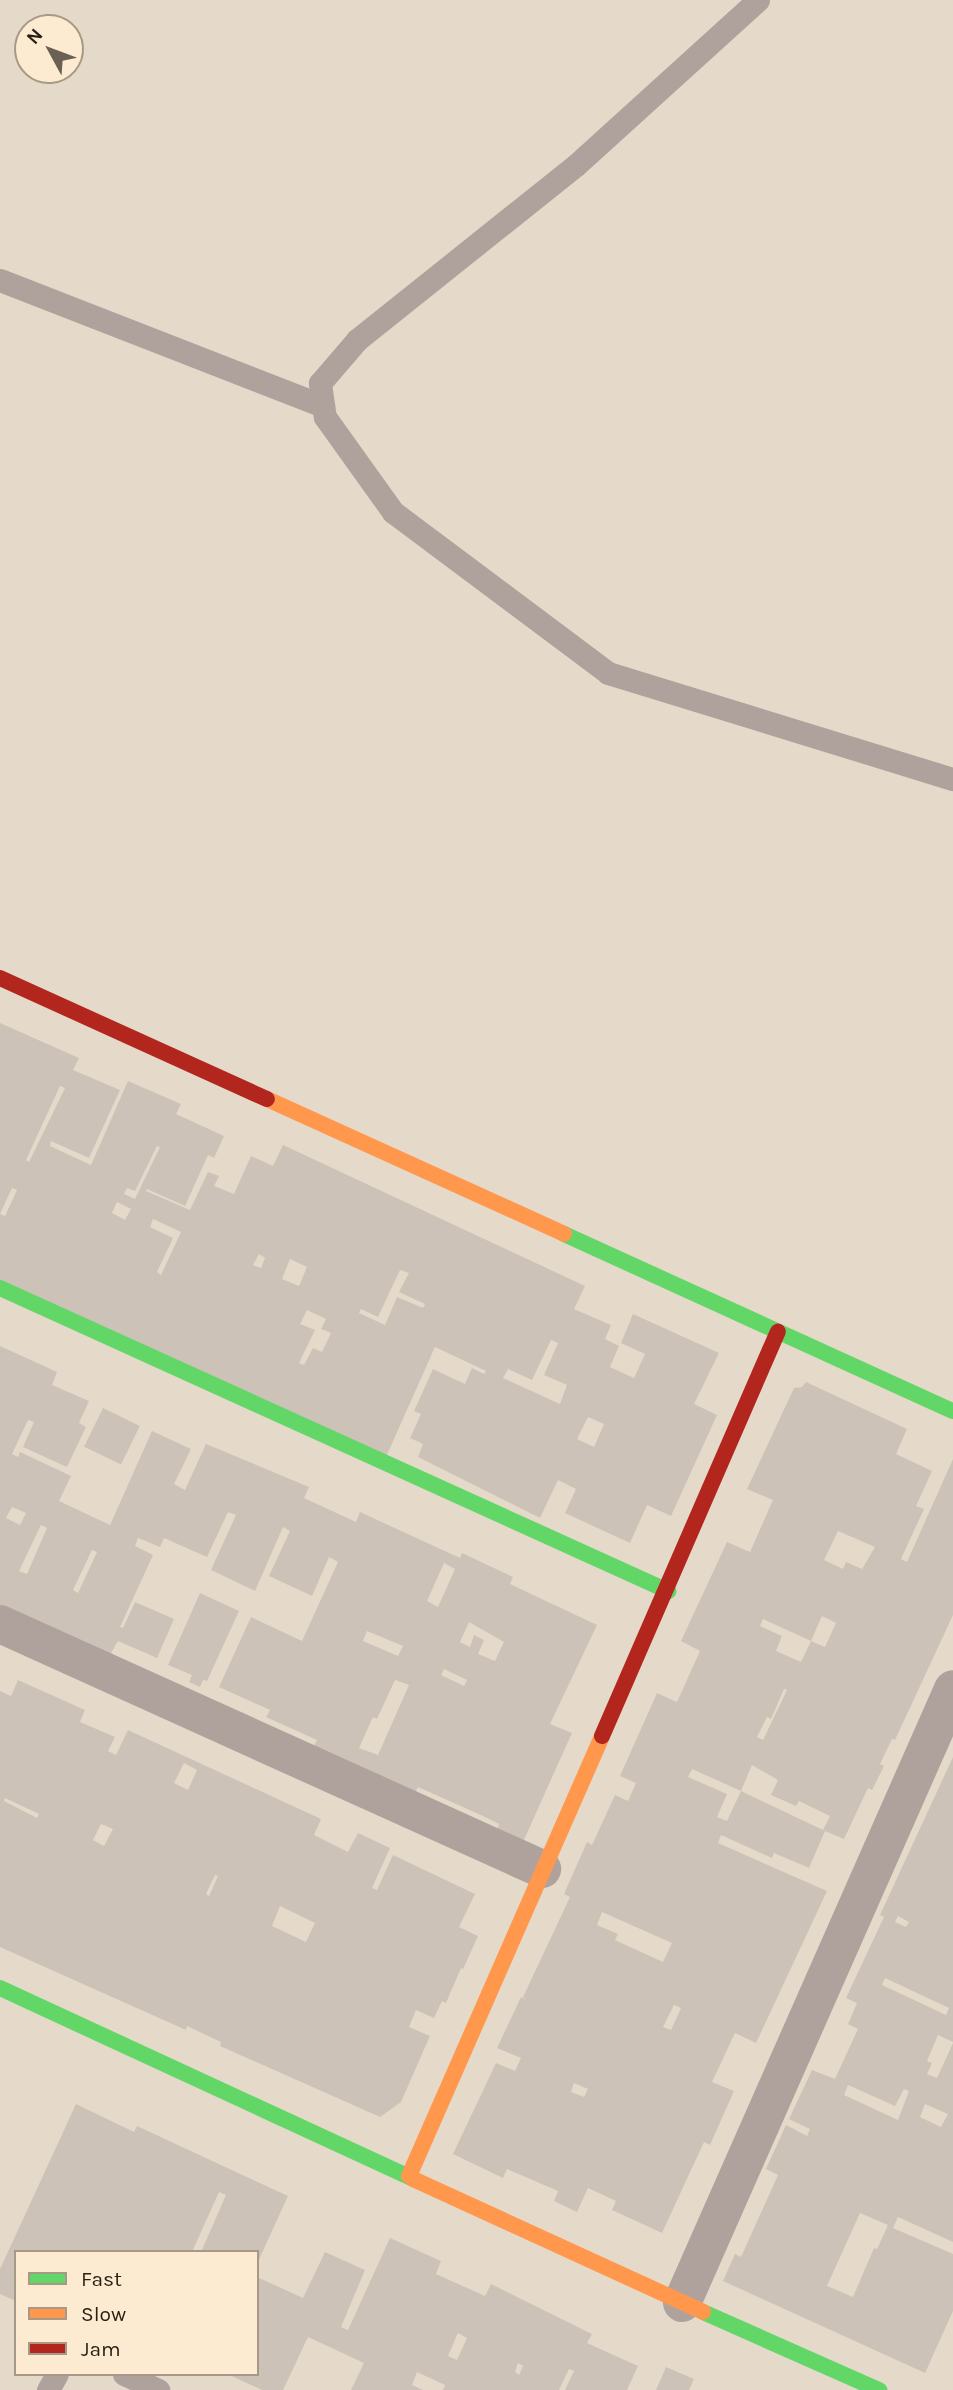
<!DOCTYPE html>
<style>
body{margin:0}
#map{position:relative;width:953px;height:2390px;overflow:hidden;background:#e5dac9;font-family:Karla,sans-serif}
div>[style]{position:absolute}
.building>*{inset:0;background:#cdc2b7;transform-origin:0 0}
.lane>*{height:23px;margin:-11.5px;padding:0 11.5px;transform-origin:11.5px;border-radius:11.5px;background:#afa29d}
.street>*{height:38px;margin:-19px;padding:0 19px;transform-origin:19px;border-radius:19px;background:#afa29d}
.fast>*{height:16px;margin:-8px;padding:0 8px;transform-origin:8px;border-radius:8px;background:#63d668}
.slow>*{height:16px;margin:-8px;padding:0 8px;transform-origin:8px;border-radius:8px;background:#ff974d}
.jam>*{height:16px;margin:-8px;padding:0 8px;transform-origin:8px;border-radius:8px;background:#b3261e}
span{translate:-50% -50%;white-space:nowrap;text-align:center;line-height:1.15;-webkit-text-stroke:7px #fcebd1;paint-order:stroke}
.legend{position:absolute;left:14px;top:2250px;width:245px;height:126px;box-sizing:border-box;background:#fcebd1;border:2px solid #a79985;margin:0;padding:9px 12px;list-style:none;font-size:21px;color:#271f13}
.legend li{display:flex;align-items:center;gap:14px;height:35px}
.legend b{width:35px;border:2px solid #a79985}
.north{position:absolute;left:14px;top:14px;width:70px;height:70px;box-sizing:border-box;background:#fcebd1;border:2px solid #a79985;border-radius:50%;rotate:311deg;font-size:19px;font-weight:700;line-height:28px;text-align:center;color:#271f13}
.north::after{content:'';display:block;margin:auto;width:24px;height:32px;background:#6a6053;clip-path:polygon(50% 0,100% 100%,50% 72%,0 100%)}
</style>
<div id="map">
<div class="building">
<div style="clip-path:polygon(evenodd,0 1023px,79px 1058px,73px 1070px,120px 1090px,89px 1158px,51px 1141px,50px 1146px,91px 1165px,128px 1081px,181px 1104px,176px 1114px,224px 1136px,214px 1158px,208px 1155px,185px 1206px,147px 1189px,146px 1191px,190px 1210px,208px 1172px,219px 1176px,214px 1186px,234px 1194px,251px 1156px,273px 1166px,283px 1145px,585px 1286px,574px 1309px,611px 1325px,605px 1339px,619px 1346px,610px 1367px,634px 1378px,645px 1354px,621px 1343px,633px 1314px,719px 1353px,694px 1404px,717px 1415px,671px 1516px,647px 1505px,630px 1543px,565px 1513px,576px 1489px,558px 1480px,540px 1518px,418px 1457px,423px 1444px,410px 1438px,421px 1414px,414px 1411px,433px 1369px,465px 1384px,472px 1368px,484px 1374px,486px 1371px,435px 1347px,386px 1457px,0 1280px,0 1023px,60px 1086px,65px 1088px,29px 1162px,26px 1160px,60px 1086px,0 1023px,157px 1146px,160px 1147px,135px 1199px,124px 1194px,127px 1188px,135px 1191px,157px 1146px,0 1023px,12px 1188px,17px 1190px,5px 1216px,0 1214px,12px 1188px,0 1023px,117px 1202px,131px 1209px,125px 1220px,112px 1213px,117px 1202px,0 1023px,153px 1219px,181px 1232px,161px 1275px,157px 1272px,173px 1238px,150px 1227px,153px 1219px,0 1023px,259px 1254px,265px 1258px,261px 1268px,253px 1265px,259px 1254px,0 1023px,290px 1259px,307px 1267px,299px 1286px,282px 1279px,290px 1259px,0 1023px,400px 1270px,409px 1273px,399px 1292px,425px 1304px,423px 1308px,397px 1297px,385px 1325px,359px 1313px,361px 1309px,378px 1317px,400px 1270px,0 1023px,307px 1310px,326px 1319px,321px 1329px,331px 1333px,322px 1352px,313px 1348px,304px 1365px,299px 1363px,315px 1330px,300px 1324px,307px 1310px,0 1023px,551px 1340px,558px 1343px,544px 1375px,567px 1385px,560px 1404px,503px 1378px,508px 1369px,532px 1380px,551px 1340px,0 1023px,588px 1417px,604px 1424px,594px 1447px,577px 1439px,588px 1417px)"></div>
<div style="clip-path:polygon(evenodd,0 1346px,57px 1372px,52px 1385px,89px 1401px,79px 1423px,86px 1427px,67px 1467px,23px 1447px,34px 1422px,28px 1420px,12px 1454px,18px 1457px,20px 1452px,71px 1476px,59px 1501px,110px 1525px,152px 1431px,191px 1449px,174px 1484px,185px 1490px,206px 1444px,309px 1487px,304px 1498px,356px 1522px,360px 1512px,460px 1558px,462px 1553px,513px 1577px,510px 1584px,597px 1625px,550px 1724px,572px 1733px,523px 1842px,497px 1830px,499px 1824px,483px 1816px,418px 1787px,415px 1793px,314px 1746px,317px 1740px,266px 1717px,270px 1710px,219px 1687px,251px 1617px,302px 1641px,338px 1562px,329px 1557px,312px 1596px,269px 1576px,290px 1531px,283px 1527px,255px 1591px,211px 1570px,236px 1515px,228px 1512px,207px 1557px,164px 1538px,160px 1547px,138px 1538px,135px 1546px,153px 1555px,120px 1627px,123px 1628px,135px 1602px,174px 1619px,157px 1658px,118px 1641px,110px 1655px,0 1605px,0 1346px,12px 1507px,26px 1513px,20px 1525px,6px 1518px,12px 1507px,0 1346px,41px 1525px,47px 1528px,27px 1574px,19px 1571px,41px 1525px,0 1346px,92px 1550px,97px 1552px,78px 1593px,73px 1590px,92px 1550px,0 1346px,444px 1563px,455px 1569px,438px 1607px,427px 1601px,444px 1563px,0 1346px,469px 1622px,504px 1642px,495px 1661px,478px 1654px,484px 1640px,474px 1635px,470px 1647px,460px 1642px,469px 1622px,0 1346px,367px 1631px,403px 1646px,398px 1656px,363px 1641px,367px 1631px,0 1346px,444px 1669px,467px 1680px,464px 1686px,441px 1675px,444px 1669px,0 1346px,395px 1680px,409px 1685px,378px 1755px,359px 1748px,373px 1717px,377px 1719px,395px 1680px)"></div>
<div style="clip-path:polygon(evenodd,806px 1382px,907px 1429px,896px 1454px,932px 1471px,916px 1506px,924px 1509px,901px 1559px,907px 1562px,953px 1459px,953px 1615px,895px 1740px,892px 1739px,880px 1764px,884px 1766px,872px 1790px,868px 1788px,844px 1839px,825px 1831px,809px 1868px,774px 1853px,772px 1858px,721px 1835px,718px 1843px,827px 1891px,756px 2043px,735px 2033px,712px 2082px,734px 2091px,710px 2145px,704px 2142px,662px 2233px,612px 2210px,616px 2201px,588px 2188px,577px 2212px,554px 2201px,558px 2191px,507px 2169px,503px 2178px,453px 2154px,496px 2063px,515px 2071px,521px 2058px,497px 2048px,521px 1997px,525px 1999px,523px 1997px,570px 1897px,564px 1894px,587px 1842px,592px 1845px,615px 1795px,628px 1801px,636px 1783px,620px 1776px,657px 1693px,677px 1702px,700px 1651px,681px 1641px,727px 1542px,750px 1552px,773px 1500px,747px 1489px,794px 1388px,802px 1387px,806px 1382px,838px 1531px,875px 1547px,862px 1569px,846px 1562px,843px 1569px,824px 1560px,838px 1531px,806px 1382px,822px 1616px,836px 1623px,825px 1647px,811px 1641px,801px 1662px,776px 1651px,782px 1636px,760px 1626px,763px 1619px,811px 1641px,822px 1616px,806px 1382px,784px 1689px,787px 1690px,763px 1740px,757px 1737px,767px 1717px,771px 1719px,784px 1689px,806px 1382px,752px 1765px,778px 1780px,771px 1795px,796px 1806px,799px 1801px,830px 1816px,823px 1830px,741px 1791px,727px 1821px,717px 1817px,727px 1794px,688px 1777px,692px 1769px,741px 1791px,752px 1765px,806px 1382px,602px 1912px,672px 1943px,663px 1962px,615px 1940px,618px 1934px,597px 1925px,602px 1912px,806px 1382px,674px 2005px,681px 2008px,671px 2030px,663px 2027px,674px 2005px,806px 1382px,574px 2083px,588px 2089px,584px 2097px,571px 2092px,574px 2083px)"></div>
<div style="left:103px;top:1408px;width:41px;height:43px;rotate:26deg"></div>
<div style="clip-path:polygon(200px 1593px,239px 1611px,207px 1681px,203px 1680px,200px 1687px,189px 1682px,192px 1675px,168px 1665px)"></div>
<div style="clip-path:polygon(evenodd,18px 1680px,85px 1710px,80px 1722px,115px 1737px,108px 1751px,116px 1755px,128px 1730px,321px 1819px,314px 1835px,348px 1852px,358px 1833px,390px 1848px,372px 1888px,377px 1890px,393px 1855px,475px 1894px,459px 1927px,478px 1936px,463px 1969px,461px 1968px,446px 2003px,442px 2001px,434px 2018px,416px 2010px,409px 2027px,430px 2036px,401px 2102px,380px 2117px,220px 2046px,221px 2042px,187px 2026px,186px 2030px,0 1947px,0 1691px,11px 1696px,18px 1680px,184px 1763px,197px 1770px,188px 1790px,174px 1783px,184px 1763px,18px 1680px,5px 1798px,39px 1814px,37px 1818px,4px 1801px,5px 1798px,18px 1680px,101px 1824px,113px 1829px,104px 1846px,93px 1840px,101px 1824px,18px 1680px,215px 1875px,218px 1876px,209px 1896px,206px 1894px,215px 1875px,18px 1680px,280px 1906px,315px 1923px,306px 1942px,272px 1926px,280px 1906px)"></div>
<div style="clip-path:polygon(evenodd,953px 1757px,953px 2042px,938px 2035px,927px 2061px,932px 2063px,927px 2074px,937px 2078px,953px 2043px,953px 2242px,898px 2217px,893px 2228px,953px 2254px,953px 2311px,925px 2373px,723px 2281px,735px 2254px,741px 2257px,778px 2175px,766px 2169px,786px 2125px,807px 2136px,810px 2129px,789px 2119px,812px 2070px,835px 2079px,858px 2029px,848px 2024px,857px 2003px,846px 1998px,884px 1917px,880px 1915px,953px 1757px,898px 1916px,909px 1922px,906px 1927px,895px 1922px,898px 1916px,953px 1757px,885px 1978px,949px 2008px,946px 2015px,882px 1985px,885px 1978px,953px 1757px,848px 2085px,895px 2106px,904px 2089px,909px 2091px,898px 2120px,844px 2095px,848px 2085px,953px 1757px,925px 2104px,948px 2114px,941px 2127px,920px 2117px,925px 2104px,953px 1757px,860px 2213px,888px 2225px,877px 2249px,874px 2248px,853px 2297px,827px 2286px,860px 2213px)"></div>
<div style="clip-path:polygon(76px 2104px,134px 2132px,137px 2126px,288px 2196px,257px 2264px,257px 2252px,201px 2252px,226px 2195px,219px 2192px,192px 2252px,16px 2252px,16px 2301px,0 2294px,0 2269px)"></div>
<div style="clip-path:polygon(evenodd,390px 2238px,441px 2261px,436px 2274px,485px 2296px,491px 2284px,592px 2334px,587px 2343px,638px 2366px,627px 2390px,565px 2390px,574px 2371px,569px 2369px,559px 2390px,443px 2390px,445px 2385px,417px 2372px,412px 2385px,423px 2390px,351px 2390px,364px 2363px,308px 2337px,283px 2390px,262px 2390px,227px 2374px,257px 2374px,257px 2277px,303px 2298px,325px 2252px,365px 2270px,341px 2327px,348px 2330px,390px 2238px,458px 2333px,467px 2338px,457px 2360px,448px 2356px,458px 2333px,390px 2238px,518px 2363px,523px 2366px,519px 2375px,515px 2372px,518px 2363px)"></div>
<div style="clip-path:polygon(666px 2367px,694px 2379px,689px 2390px,656px 2390px)"></div>
</div>
<div class="lane">
<div style="left:758px;top:0;width:246px;rotate:137.8deg"></div>
<div style="left:576px;top:165px;width:280px;rotate:141.4deg"></div>
<div style="left:357px;top:340px;width:57px;rotate:130.7deg"></div>
<div style="left:320px;top:383px;width:34px;rotate:82deg"></div>
<div style="left:325px;top:417px;width:117px;rotate:54.4deg"></div>
<div style="left:393px;top:512px;width:269px;rotate:36.8deg"></div>
<div style="left:608px;top:673px;width:361px;rotate:17.1deg"></div>
<div style="left:0;top:280px;width:347px;rotate:21.3deg"></div>
<div style="left:124px;top:2374px;width:38px;rotate:25deg"></div>
<div style="left:48px;top:2390px;width:18px;rotate:-61deg"></div>
</div>
<div class="street">
<div style="left:0;top:1624px;width:595px;rotate:24.32deg"></div>
<div style="left:682px;top:2303px;width:671px;rotate:-66.18deg"></div>
</div>
<div class="fast">
<div style="left:564px;top:1234px;width:427px;rotate:24.5deg"></div>
<div style="left:0;top:1288px;width:734px;rotate:24.4deg"></div>
<div style="left:0;top:1988px;width:455px;rotate:24.8deg"></div>
<div style="left:703px;top:2312px;width:193px;rotate:23.9deg"></div>
</div>
<div class="slow">
<div style="left:267px;top:1099px;width:326px;rotate:24.4deg"></div>
<div style="left:409px;top:2176px;width:480px;rotate:-66.3deg"></div>
<div style="left:413px;top:2179px;width:319px;rotate:24.6deg"></div>
</div>
<div class="jam">
<div style="left:0;top:978px;width:293px;rotate:24.4deg"></div>
<div style="left:602px;top:1736px;width:441px;rotate:-66.5deg"></div>
</div>
<ul class="legend">
<li><b style="height:9px;background:#63d668"></b>Fast</li>
<li><b style="height:9px;background:#ff974d"></b>Slow</li>
<li><b style="height:9px;background:#b3261e"></b>Jam</li>
</ul>
<div class="north">N</div>
</div>
